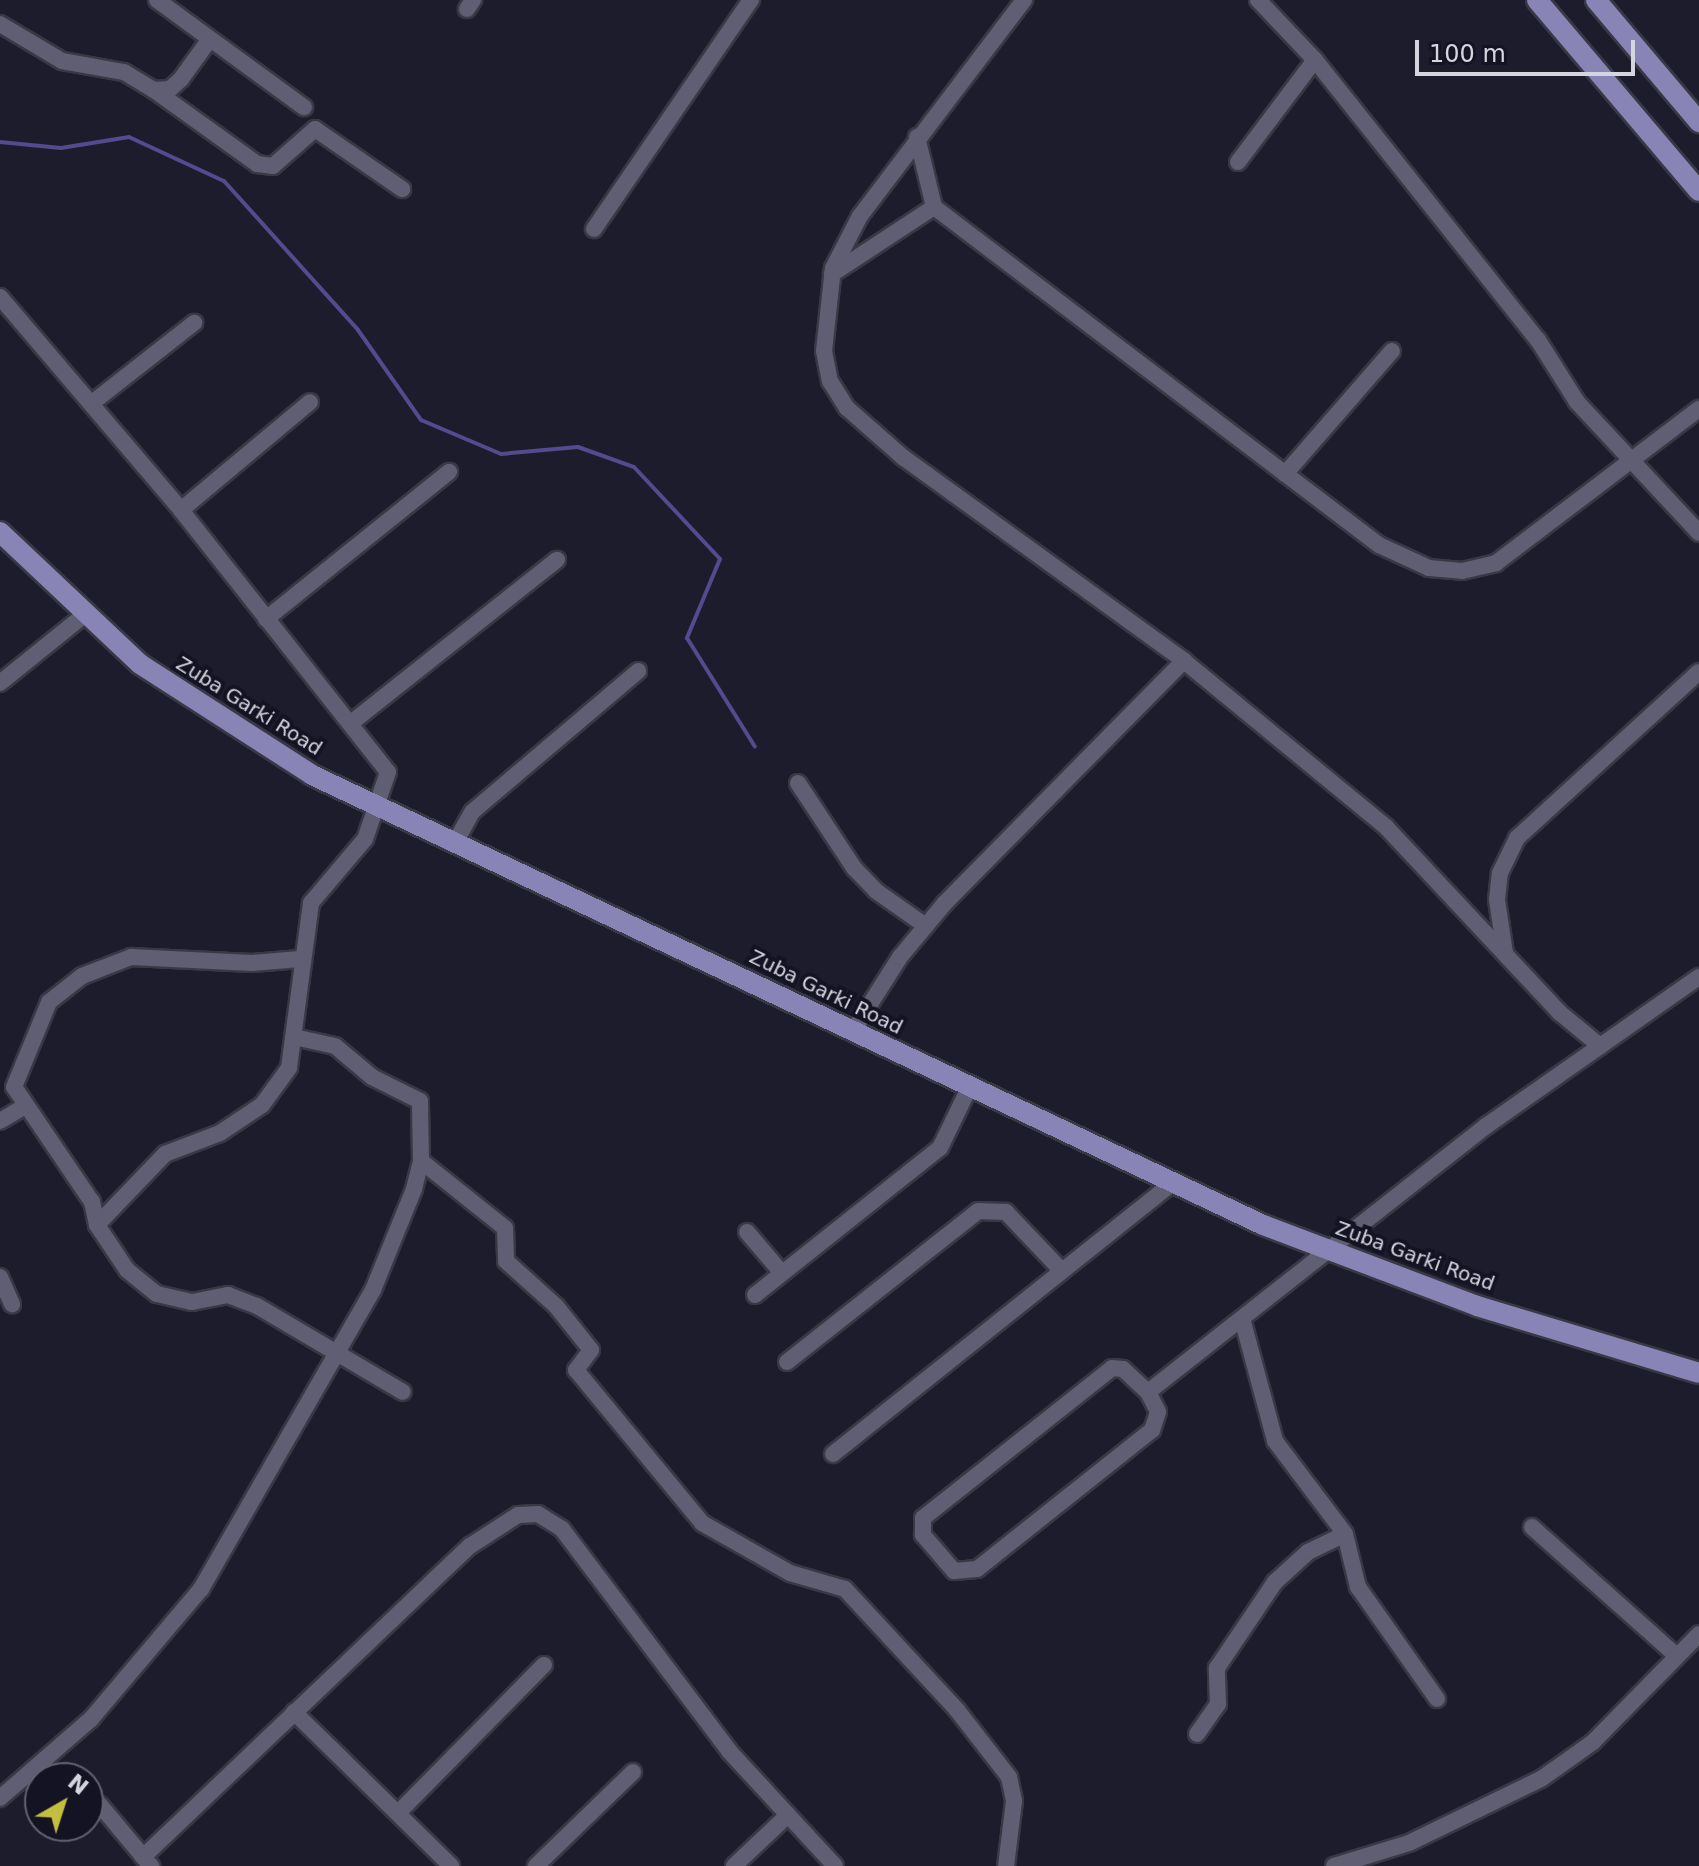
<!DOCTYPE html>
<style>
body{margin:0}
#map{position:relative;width:1699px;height:1866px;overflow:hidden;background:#1d1c2c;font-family:"DejaVu Sans",sans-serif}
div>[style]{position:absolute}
.stream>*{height:4px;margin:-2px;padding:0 2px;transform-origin:2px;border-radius:2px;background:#544a8f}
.roads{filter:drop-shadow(2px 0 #393845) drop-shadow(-2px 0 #393845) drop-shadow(0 2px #393845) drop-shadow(0 -2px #393845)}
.minor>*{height:16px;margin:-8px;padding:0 8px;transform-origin:8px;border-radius:8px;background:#5f5e72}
.major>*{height:20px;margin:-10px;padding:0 10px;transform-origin:10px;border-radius:10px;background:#8884b5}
span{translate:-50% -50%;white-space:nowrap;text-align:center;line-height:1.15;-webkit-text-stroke:8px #141323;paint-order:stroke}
.street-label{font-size:20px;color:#d5d5e0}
.north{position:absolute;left:24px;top:1762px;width:80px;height:80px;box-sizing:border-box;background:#141323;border:2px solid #61616f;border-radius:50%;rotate:39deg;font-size:22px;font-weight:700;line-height:32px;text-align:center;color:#d5d5e0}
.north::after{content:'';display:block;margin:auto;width:28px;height:36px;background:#c1be40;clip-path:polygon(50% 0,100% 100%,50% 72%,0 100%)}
.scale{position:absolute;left:1415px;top:40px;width:220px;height:36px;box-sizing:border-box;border:4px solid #d5d5e0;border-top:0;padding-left:10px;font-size:24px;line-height:28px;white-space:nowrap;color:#d5d5e0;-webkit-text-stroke:6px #141323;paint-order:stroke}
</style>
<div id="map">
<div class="stream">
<div style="left:0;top:142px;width:61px;rotate:5.6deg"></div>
<div style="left:61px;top:148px;width:69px;rotate:-9.2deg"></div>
<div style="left:129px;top:137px;width:105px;rotate:24.9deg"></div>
<div style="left:224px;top:181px;width:200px;rotate:48deg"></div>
<div style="left:358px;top:330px;width:110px;rotate:55deg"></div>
<div style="left:421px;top:420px;width:87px;rotate:23deg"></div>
<div style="left:501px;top:454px;width:77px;rotate:-5.2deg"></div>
<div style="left:578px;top:447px;width:59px;rotate:19.7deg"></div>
<div style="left:634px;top:467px;width:126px;rotate:46.9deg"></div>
<div style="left:720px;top:559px;width:86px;rotate:112.7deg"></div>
<div style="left:687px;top:638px;width:128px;rotate:58deg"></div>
</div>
<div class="roads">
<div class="minor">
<div style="left:157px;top:0;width:182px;rotate:36.1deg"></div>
<div style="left:1024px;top:0;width:271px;rotate:127.2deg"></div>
<div style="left:860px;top:216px;width:59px;rotate:117.4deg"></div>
<div style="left:833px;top:268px;width:83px;rotate:96.2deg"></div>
<div style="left:824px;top:351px;width:31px;rotate:79deg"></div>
<div style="left:830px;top:381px;width:32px;rotate:58deg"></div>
<div style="left:847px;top:408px;width:76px;rotate:41.3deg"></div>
<div style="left:904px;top:458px;width:346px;rotate:35.9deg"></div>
<div style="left:1184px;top:661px;width:261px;rotate:39.4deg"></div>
<div style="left:1386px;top:827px;width:255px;rotate:46.9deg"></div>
<div style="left:1560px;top:1013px;width:52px;rotate:39.5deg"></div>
<div style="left:467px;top:9px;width:11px;rotate:-56deg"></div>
<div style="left:0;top:24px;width:72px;rotate:30.8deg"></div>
<div style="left:62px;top:61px;width:63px;rotate:10.1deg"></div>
<div style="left:124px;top:72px;width:35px;rotate:31deg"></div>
<div style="left:154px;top:90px;width:16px;rotate:-4deg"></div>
<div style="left:170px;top:89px;width:15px;rotate:-42deg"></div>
<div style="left:181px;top:79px;width:49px;rotate:-54.1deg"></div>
<div style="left:1315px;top:60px;width:358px;rotate:51.5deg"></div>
<div style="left:1538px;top:340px;width:73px;rotate:57.8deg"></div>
<div style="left:1577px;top:402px;width:179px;rotate:47deg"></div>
<div style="left:154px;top:90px;width:127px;rotate:35.7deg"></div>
<div style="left:257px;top:164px;width:16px;rotate:7deg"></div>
<div style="left:273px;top:166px;width:56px;rotate:-41.4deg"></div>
<div style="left:315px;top:129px;width:106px;rotate:34.6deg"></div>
<div style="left:917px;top:137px;width:72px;rotate:76.3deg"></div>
<div style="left:934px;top:207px;width:559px;rotate:37.22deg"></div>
<div style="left:1379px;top:545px;width:55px;rotate:24.7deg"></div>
<div style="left:1429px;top:568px;width:33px;rotate:5deg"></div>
<div style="left:1462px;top:571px;width:35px;rotate:-13deg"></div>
<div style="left:1496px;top:563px;width:255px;rotate:-37.2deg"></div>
<div style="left:1238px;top:162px;width:128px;rotate:-53deg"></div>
<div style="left:1315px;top:60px;width:83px;rotate:-133.5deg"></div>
<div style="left:594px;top:229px;width:278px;rotate:-55.6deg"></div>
<div style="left:832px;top:274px;width:122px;rotate:-33.3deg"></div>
<div style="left:0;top:297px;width:280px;rotate:49.6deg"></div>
<div style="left:181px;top:510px;width:334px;rotate:51.7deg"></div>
<div style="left:388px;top:772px;width:71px;rotate:108.9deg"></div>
<div style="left:365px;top:839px;width:84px;rotate:130.2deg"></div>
<div style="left:311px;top:903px;width:166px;rotate:97.6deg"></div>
<div style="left:289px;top:1068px;width:46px;rotate:126.1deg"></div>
<div style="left:262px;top:1105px;width:50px;rotate:146.3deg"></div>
<div style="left:220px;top:1133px;width:59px;rotate:159.1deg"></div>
<div style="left:165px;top:1154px;width:98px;rotate:133.8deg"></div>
<div style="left:97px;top:1225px;width:24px;rotate:-102deg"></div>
<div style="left:92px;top:1202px;width:139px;rotate:-124.1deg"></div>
<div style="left:14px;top:1087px;width:92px;rotate:-67.6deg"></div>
<div style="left:49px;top:1002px;width:42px;rotate:-38.2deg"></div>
<div style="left:82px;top:976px;width:53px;rotate:-21.2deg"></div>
<div style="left:131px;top:957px;width:121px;rotate:2.8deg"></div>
<div style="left:252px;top:963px;width:48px;rotate:-4.8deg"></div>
<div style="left:92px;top:403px;width:130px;rotate:-38.1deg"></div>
<div style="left:1285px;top:474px;width:163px;rotate:-49deg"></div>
<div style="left:181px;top:510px;width:168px;rotate:-39.9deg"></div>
<div style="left:266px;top:619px;width:235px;rotate:-38.8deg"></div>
<div style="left:0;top:683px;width:107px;rotate:-38.9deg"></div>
<div style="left:351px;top:723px;width:263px;rotate:-38.4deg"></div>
<div style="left:798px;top:783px;width:102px;rotate:56.6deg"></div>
<div style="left:854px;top:868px;width:32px;rotate:46deg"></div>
<div style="left:876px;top:891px;width:61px;rotate:35deg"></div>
<div style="left:456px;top:841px;width:33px;rotate:-61deg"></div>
<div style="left:472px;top:812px;width:218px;rotate:-40.3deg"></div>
<div style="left:1505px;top:953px;width:54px;rotate:-98.6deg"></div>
<div style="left:1497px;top:900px;width:27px;rotate:-84deg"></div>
<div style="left:1500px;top:873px;width:39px;rotate:-64deg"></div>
<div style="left:1517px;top:838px;width:246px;rotate:-42.4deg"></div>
<div style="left:853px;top:1031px;width:88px;rotate:-57.6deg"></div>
<div style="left:900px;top:957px;width:70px;rotate:-50.2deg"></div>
<div style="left:945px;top:903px;width:340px;rotate:-45.4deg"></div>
<div style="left:0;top:1121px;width:27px;rotate:-31deg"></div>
<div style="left:421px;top:1161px;width:107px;rotate:38.6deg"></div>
<div style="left:505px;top:1228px;width:33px;rotate:88deg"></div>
<div style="left:506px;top:1261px;width:67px;rotate:42deg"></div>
<div style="left:556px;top:1306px;width:56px;rotate:51.5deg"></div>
<div style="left:591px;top:1350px;width:25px;rotate:127deg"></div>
<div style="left:576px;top:1370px;width:198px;rotate:50.5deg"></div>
<div style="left:702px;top:1523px;width:101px;rotate:29.6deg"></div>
<div style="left:790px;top:1573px;width:57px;rotate:16.2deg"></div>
<div style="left:845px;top:1589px;width:165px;rotate:47.2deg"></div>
<div style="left:957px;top:1710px;width:85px;rotate:52.2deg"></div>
<div style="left:1009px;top:1777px;width:25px;rotate:78deg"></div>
<div style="left:1014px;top:1801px;width:65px;rotate:97deg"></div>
<div style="left:97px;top:1225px;width:54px;rotate:56.3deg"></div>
<div style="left:127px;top:1270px;width:38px;rotate:39deg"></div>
<div style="left:157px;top:1294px;width:36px;rotate:13deg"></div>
<div style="left:192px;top:1302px;width:37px;rotate:-11deg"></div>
<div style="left:228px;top:1295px;width:31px;rotate:21deg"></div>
<div style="left:257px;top:1306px;width:169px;rotate:30.5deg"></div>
<div style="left:747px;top:1232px;width:52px;rotate:49.6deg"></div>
<div style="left:0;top:1277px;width:30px;rotate:66deg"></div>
<div style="left:755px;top:1295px;width:236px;rotate:-38.5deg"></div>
<div style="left:940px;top:1148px;width:67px;rotate:-64.2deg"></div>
<div style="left:1243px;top:1322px;width:123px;rotate:74.9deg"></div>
<div style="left:1275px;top:1441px;width:116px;rotate:53deg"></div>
<div style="left:1345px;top:1534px;width:55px;rotate:76.2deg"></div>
<div style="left:1358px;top:1587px;width:137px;rotate:54.8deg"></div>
<div style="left:787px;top:1362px;width:243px;rotate:-38.3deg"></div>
<div style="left:978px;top:1211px;width:28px;rotate:2deg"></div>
<div style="left:1006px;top:1212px;width:81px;rotate:46.5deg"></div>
<div style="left:1112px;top:1368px;width:11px;rotate:5deg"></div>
<div style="left:1123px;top:1369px;width:34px;rotate:43deg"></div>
<div style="left:1148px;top:1392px;width:22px;rotate:63deg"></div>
<div style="left:1158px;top:1412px;width:19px;rotate:108deg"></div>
<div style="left:1152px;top:1430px;width:223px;rotate:141.5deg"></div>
<div style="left:977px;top:1569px;width:23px;rotate:175deg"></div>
<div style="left:954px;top:1571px;width:48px;rotate:-130.7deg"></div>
<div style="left:923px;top:1535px;width:17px;rotate:-90deg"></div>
<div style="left:923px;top:1518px;width:241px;rotate:-38.4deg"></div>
<div style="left:1148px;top:1392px;width:430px;rotate:-38.2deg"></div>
<div style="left:1486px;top:1126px;width:260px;rotate:-35deg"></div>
<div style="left:833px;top:1454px;width:436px;rotate:-38.6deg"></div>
<div style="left:1532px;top:1527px;width:194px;rotate:41.7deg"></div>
<div style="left:294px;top:1712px;width:220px;rotate:44.4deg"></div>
<div style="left:1197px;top:1734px;width:37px;rotate:-55deg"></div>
<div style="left:1218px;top:1704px;width:36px;rotate:-92deg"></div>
<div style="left:1217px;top:1668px;width:104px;rotate:-56deg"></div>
<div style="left:1275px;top:1582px;width:45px;rotate:-42.3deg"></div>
<div style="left:1308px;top:1552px;width:41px;rotate:-25.9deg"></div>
<div style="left:0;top:1798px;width:121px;rotate:-41deg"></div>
<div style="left:91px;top:1719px;width:170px;rotate:-49.8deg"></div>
<div style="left:201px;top:1589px;width:345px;rotate:-60.1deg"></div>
<div style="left:373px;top:1290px;width:109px;rotate:-67.9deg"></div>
<div style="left:414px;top:1189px;width:29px;rotate:-76deg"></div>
<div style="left:421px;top:1161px;width:60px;rotate:-91deg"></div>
<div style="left:420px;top:1101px;width:54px;rotate:-153.4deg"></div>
<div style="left:372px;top:1077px;width:48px;rotate:-140deg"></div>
<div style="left:335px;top:1046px;width:42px;rotate:-167.6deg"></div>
<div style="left:100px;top:1805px;width:80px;rotate:50.1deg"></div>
<div style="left:398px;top:1813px;width:208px;rotate:-45.4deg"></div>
<div style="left:143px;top:1857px;width:451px;rotate:-43.6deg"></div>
<div style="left:470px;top:1546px;width:57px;rotate:-32.9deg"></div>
<div style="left:518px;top:1515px;width:20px;rotate:-3deg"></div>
<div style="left:538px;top:1514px;width:28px;rotate:32deg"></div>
<div style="left:562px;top:1529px;width:278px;rotate:53deg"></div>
<div style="left:729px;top:1751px;width:156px;rotate:47.3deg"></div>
<div style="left:536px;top:1866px;width:135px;rotate:-44.1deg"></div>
<div style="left:734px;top:1866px;width:74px;rotate:-43.4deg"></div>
<div style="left:1334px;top:1866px;width:78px;rotate:-17deg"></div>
<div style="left:1409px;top:1843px;width:147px;rotate:-25.9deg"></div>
<div style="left:1541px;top:1779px;width:64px;rotate:-35.4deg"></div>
<div style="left:1593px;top:1742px;width:151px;rotate:-45.5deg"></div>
</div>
<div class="major">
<div style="left:1537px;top:0;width:250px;rotate:49.7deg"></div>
<div style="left:1596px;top:0;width:160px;rotate:49.8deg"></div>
<div style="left:0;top:532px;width:192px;rotate:43.3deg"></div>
<div style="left:140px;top:664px;width:205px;rotate:32.8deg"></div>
<div style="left:312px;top:775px;width:1052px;rotate:25.32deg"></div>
<div style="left:1263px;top:1225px;width:229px;rotate:20.7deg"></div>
<div style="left:1477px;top:1306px;width:232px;rotate:16.8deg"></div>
</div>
</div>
<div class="street-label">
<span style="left:249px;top:706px;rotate:32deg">Zuba Garki Road</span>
<span style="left:826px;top:992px;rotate:26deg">Zuba Garki Road</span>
<span style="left:1415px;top:1256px;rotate:20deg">Zuba Garki Road</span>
</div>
<div class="north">N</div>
<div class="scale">100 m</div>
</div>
